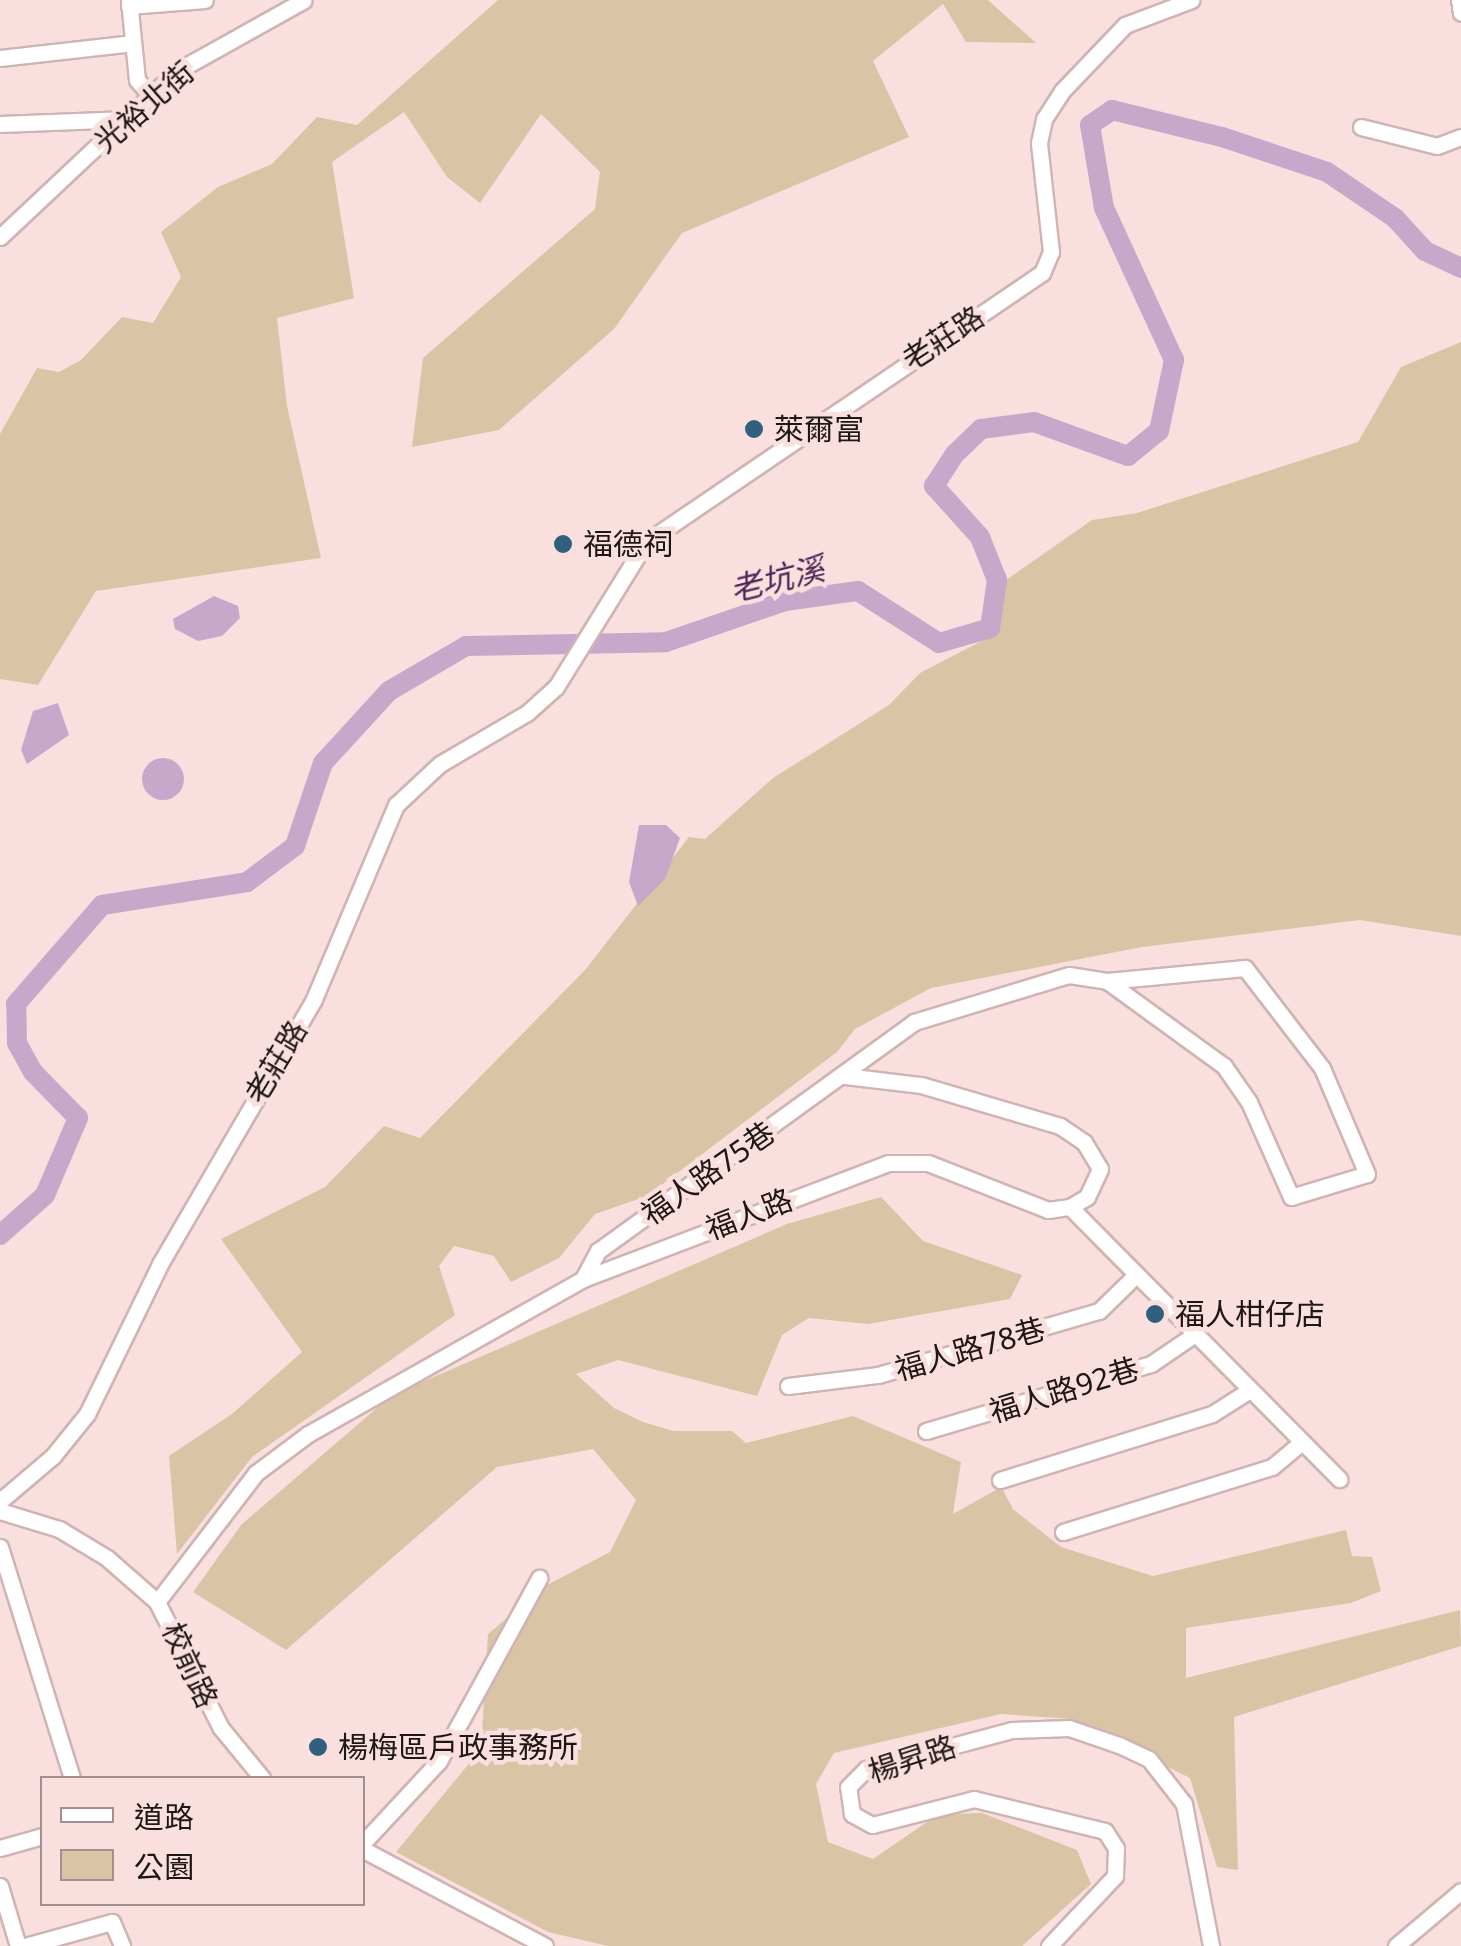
<!DOCTYPE html>
<meta charset="utf-8">
<style>
body{margin:0}
#map{position:relative;width:1461px;height:1946px;overflow:hidden;background:#f9e0df;font-family:"Noto Sans","Noto Sans TC",sans-serif}
div>[style]{position:absolute}
.green>*{inset:0;background:#d9c4a5}
.water>*{inset:0;background:#c7a7ca}
.round{border-radius:50%}
.river>*{height:20px;margin:-10px;padding:0 10px;transform-origin:10px;border-radius:10px;background:#c7a7ca}
.roads{filter:drop-shadow(2px 0 #ceb5b4) drop-shadow(-2px 0 #ceb5b4) drop-shadow(0 2px #ceb5b4) drop-shadow(0 -2px #ceb5b4)}
.minor>*{height:15px;margin:-7.5px;padding:0 7.5px;transform-origin:7.5px;border-radius:7.5px;background:#fff}
.dots>*{width:28px;height:28px;translate:-50% -50%;box-sizing:border-box;border:5px solid #f9e0df;border-radius:50%}
span{translate:-50% -50%;white-space:nowrap;text-align:center;line-height:1.15;-webkit-text-stroke:9px #f9e0df;paint-order:stroke}
.street-label{font-size:30px;color:#1f1616}
.poi-label{font-size:30px;color:#1f1616}
.left{translate:0 -50%;text-align:left}
.water-label{font-size:32px;color:#4d2452;font-style:italic}
.legend{position:absolute;left:40px;top:1776px;width:325px;height:130px;box-sizing:border-box;background:#f9e0df;border:2px solid #a28f8f;margin:0;padding:12px 18px;list-style:none;font-size:30px;color:#1f1616}
.legend li{display:flex;align-items:center;gap:20px;height:50px}
.legend b{width:50px;border:2px solid #a28f8f}
</style>
<div id="map">
<div class="green">
<div style="clip-path:polygon(498px 0,988px 0,1036px 43px,966px 42px,943px 4px,873px 61px,909px 137px,682px 233px,614px 329px,499px 430px,412px 447px,423px 358px,595px 209px,600px 172px,541px 114px,480px 203px,447px 177px,404px 112px,332px 162px,354px 298px,277px 318px,287px 406px,321px 558px,96px 591px,38px 685px,0 679px,0 434px,37px 368px,59px 372px,81px 360px,122px 317px,153px 323px,181px 277px,161px 232px,218px 187px,272px 164px,317px 117px,357px 125px)"></div>
<div style="clip-path:polygon(1461px 342px,1461px 936px,1360px 920px,1142px 947px,931px 988px,855px 1029px,837px 1052px,647px 1196px,595px 1214px,559px 1258px,511px 1282px,494px 1256px,454px 1246px,439px 1266px,455px 1315px,252px 1457px,177px 1554px,169px 1456px,232px 1414px,302px 1352px,221px 1239px,325px 1187px,384px 1126px,420px 1138px,585px 970px,689px 837px,705px 839px,773px 778px,889px 705px,920px 673px,995px 634px,1006px 580px,1092px 520px,1137px 513px,1358px 442px,1401px 367px)"></div>
<div style="clip-path:polygon(881px 1197px,923px 1241px,1022px 1275px,1010px 1299px,868px 1324px,809px 1318px,782px 1335px,757px 1396px,618px 1360px,576px 1374px,614px 1408px,643px 1422px,673px 1431px,732px 1431px,746px 1443px,853px 1416px,961px 1462px,953px 1514px,1001px 1487px,1013px 1509px,1061px 1547px,1153px 1576px,1346px 1530px,1352px 1556px,1372px 1557px,1381px 1591px,1351px 1603px,1186px 1628px,1186px 1678px,1460px 1610px,1461px 1646px,1234px 1717px,1238px 1870px,1217px 1867px,1190px 1778px,1071px 1719px,1001px 1714px,834px 1753px,816px 1784px,828px 1842px,873px 1859px,937px 1815px,982px 1813px,1077px 1850px,1091px 1884px,1022px 1946px,608px 1946px,548px 1932px,396px 1852px,481px 1749px,488px 1634px,545px 1586px,610px 1552px,636px 1500px,593px 1449px,497px 1467px,286px 1650px,193px 1592px,242px 1524px,392px 1395px,787px 1224px)"></div>
</div>
<div class="water">
<div style="clip-path:polygon(214px 596px,238px 606px,240px 618px,222px 636px,198px 641px,175px 629px,173px 619px)"></div>
<div style="clip-path:polygon(58px 703px,69px 735px,27px 764px,21px 750px,33px 711px)"></div>
<div class="round" style="left:142px;top:758px;width:42px;height:42px"></div>
<div style="clip-path:polygon(639px 825px,666px 825px,680px 838px,665px 879px,638px 906px,629px 882px)"></div>
</div>
<div class="river">
<div style="left:0;top:1235px;width:60px;rotate:-41.6deg"></div>
<div style="left:45px;top:1195px;width:84px;rotate:-66.8deg"></div>
<div style="left:78px;top:1118px;width:64px;rotate:-134.4deg"></div>
<div style="left:33px;top:1072px;width:33px;rotate:-119deg"></div>
<div style="left:17px;top:1043px;width:39px;rotate:-91deg"></div>
<div style="left:16px;top:1004px;width:131px;rotate:-49deg"></div>
<div style="left:102px;top:905px;width:147px;rotate:-9deg"></div>
<div style="left:247px;top:882px;width:60px;rotate:-36.9deg"></div>
<div style="left:295px;top:846px;width:88px;rotate:-71.4deg"></div>
<div style="left:323px;top:763px;width:98px;rotate:-47.5deg"></div>
<div style="left:389px;top:691px;width:89px;rotate:-30.3deg"></div>
<div style="left:466px;top:646px;width:200px;rotate:-1.1deg"></div>
<div style="left:666px;top:642px;width:126px;rotate:-19deg"></div>
<div style="left:785px;top:601px;width:74px;rotate:-7.8deg"></div>
<div style="left:858px;top:591px;width:96px;rotate:32.7deg"></div>
<div style="left:939px;top:643px;width:53px;rotate:-16.4deg"></div>
<div style="left:990px;top:628px;width:49px;rotate:-81.7deg"></div>
<div style="left:997px;top:580px;width:46px;rotate:-111.6deg"></div>
<div style="left:980px;top:537px;width:69px;rotate:-132deg"></div>
<div style="left:934px;top:486px;width:38px;rotate:-57deg"></div>
<div style="left:955px;top:454px;width:36px;rotate:-44deg"></div>
<div style="left:981px;top:429px;width:53px;rotate:-7.5deg"></div>
<div style="left:1034px;top:422px;width:100px;rotate:19.9deg"></div>
<div style="left:1128px;top:456px;width:40px;rotate:-39deg"></div>
<div style="left:1159px;top:431px;width:73px;rotate:-78.1deg"></div>
<div style="left:1174px;top:360px;width:167px;rotate:-114.7deg"></div>
<div style="left:1104px;top:208px;width:84px;rotate:-99.6deg"></div>
<div style="left:1090px;top:125px;width:27px;rotate:-34deg"></div>
<div style="left:1112px;top:110px;width:113px;rotate:13.8deg"></div>
<div style="left:1222px;top:137px;width:111px;rotate:18.4deg"></div>
<div style="left:1327px;top:172px;width:82px;rotate:34.1deg"></div>
<div style="left:1395px;top:218px;width:45px;rotate:47.7deg"></div>
<div style="left:1425px;top:251px;width:40px;rotate:25deg"></div>
</div>
<div class="roads">
<div class="minor">
<div style="left:129px;top:0;width:80px;rotate:84.3deg"></div>
<div style="left:137px;top:80px;width:20px;rotate:49deg"></div>
<div style="left:1459px;top:0;width:13px;rotate:81deg"></div>
<div style="left:129px;top:6px;width:76px;rotate:-4.5deg"></div>
<div style="left:0;top:58px;width:134px;rotate:-6.4deg"></div>
<div style="left:0;top:124px;width:128px;rotate:-2.2deg"></div>
<div style="left:1361px;top:127px;width:78px;rotate:14deg"></div>
<div style="left:1437px;top:146px;width:26px;rotate:-21deg"></div>
<div style="left:0;top:237px;width:243px;rotate:-43.2deg"></div>
<div style="left:177px;top:71px;width:145px;rotate:-29.2deg"></div>
<div style="left:845px;top:1076px;width:77px;rotate:6.8deg"></div>
<div style="left:921px;top:1085px;width:145px;rotate:16.4deg"></div>
<div style="left:1060px;top:1126px;width:29px;rotate:34deg"></div>
<div style="left:1084px;top:1142px;width:31px;rotate:59deg"></div>
<div style="left:1100px;top:1169px;width:31px;rotate:115deg"></div>
<div style="left:1087px;top:1197px;width:20px;rotate:150deg"></div>
<div style="left:583px;top:1279px;width:32px;rotate:-62deg"></div>
<div style="left:598px;top:1251px;width:390px;rotate:-35.9deg"></div>
<div style="left:914px;top:1022px;width:162px;rotate:-16.9deg"></div>
<div style="left:1069px;top:975px;width:38px;rotate:9deg"></div>
<div style="left:1107px;top:981px;width:145px;rotate:36deg"></div>
<div style="left:1224px;top:1066px;width:44px;rotate:55.2deg"></div>
<div style="left:1249px;top:1102px;width:104px;rotate:66.1deg"></div>
<div style="left:1291px;top:1197px;width:79px;rotate:-16.8deg"></div>
<div style="left:1367px;top:1174px;width:115px;rotate:-113deg"></div>
<div style="left:1322px;top:1068px;width:126px;rotate:-127.6deg"></div>
<div style="left:1245px;top:968px;width:139px;rotate:174.6deg"></div>
<div style="left:788px;top:1386px;width:91px;rotate:-7deg"></div>
<div style="left:878px;top:1375px;width:230px;rotate:-16.2deg"></div>
<div style="left:1099px;top:1311px;width:52px;rotate:-44.2deg"></div>
<div style="left:926px;top:1431px;width:235px;rotate:-16.6deg"></div>
<div style="left:1151px;top:1364px;width:53px;rotate:-34.3deg"></div>
<div style="left:1000px;top:1480px;width:222px;rotate:-17.3deg"></div>
<div style="left:1212px;top:1414px;width:45px;rotate:-32.3deg"></div>
<div style="left:0;top:1501px;width:70px;rotate:-40.3deg"></div>
<div style="left:53px;top:1456px;width:54px;rotate:-51deg"></div>
<div style="left:87px;top:1414px;width:167px;rotate:-64deg"></div>
<div style="left:160px;top:1264px;width:306px;rotate:-59.8deg"></div>
<div style="left:314px;top:999px;width:211px;rotate:-67.1deg"></div>
<div style="left:396px;top:805px;width:60px;rotate:-43deg"></div>
<div style="left:440px;top:764px;width:101px;rotate:-30.4deg"></div>
<div style="left:527px;top:713px;width:39px;rotate:-42deg"></div>
<div style="left:556px;top:687px;width:171px;rotate:-58.2deg"></div>
<div style="left:646px;top:542px;width:479px;rotate:-34.2deg"></div>
<div style="left:1042px;top:273px;width:23px;rotate:-67deg"></div>
<div style="left:1051px;top:252px;width:110px;rotate:-96.3deg"></div>
<div style="left:1039px;top:143px;width:25px;rotate:-78deg"></div>
<div style="left:1044px;top:119px;width:33px;rotate:-57deg"></div>
<div style="left:1062px;top:91px;width:91px;rotate:-46.3deg"></div>
<div style="left:1125px;top:25px;width:71px;rotate:-20.7deg"></div>
<div style="left:0;top:1511px;width:62px;rotate:17deg"></div>
<div style="left:59px;top:1529px;width:56px;rotate:31.1deg"></div>
<div style="left:107px;top:1558px;width:67px;rotate:41.3deg"></div>
<div style="left:157px;top:1602px;width:141px;rotate:63.1deg"></div>
<div style="left:221px;top:1728px;width:65px;rotate:50.6deg"></div>
<div style="left:1063px;top:1532px;width:219px;rotate:-17.3deg"></div>
<div style="left:1272px;top:1467px;width:39px;rotate:-40deg"></div>
<div style="left:0;top:1547px;width:242px;rotate:72.7deg"></div>
<div style="left:157px;top:1602px;width:163px;rotate:-52.5deg"></div>
<div style="left:256px;top:1473px;width:65px;rotate:-36.9deg"></div>
<div style="left:308px;top:1434px;width:316px;rotate:-29.4deg"></div>
<div style="left:583px;top:1279px;width:326px;rotate:-20.8deg"></div>
<div style="left:888px;top:1163px;width:40px"></div>
<div style="left:928px;top:1163px;width:129px;rotate:21.4deg"></div>
<div style="left:1048px;top:1210px;width:22px;rotate:-8deg"></div>
<div style="left:1070px;top:1207px;width:383px;rotate:45.3deg"></div>
<div style="left:362px;top:1844px;width:113px;rotate:-47.1deg"></div>
<div style="left:439px;top:1761px;width:209px;rotate:-61.3deg"></div>
<div style="left:0;top:1848px;width:44px;rotate:-15.9deg"></div>
<div style="left:362px;top:1849px;width:207px;rotate:27.9deg"></div>
<div style="left:0;top:1886px;width:63px;rotate:73.3deg"></div>
<div style="left:25px;top:1946px;width:90px;rotate:-15.4deg"></div>
<div style="left:112px;top:1922px;width:26px;rotate:67deg"></div>
<div style="left:1049px;top:1946px;width:96px;rotate:-46.7deg"></div>
<div style="left:1115px;top:1876px;width:28px;rotate:-88deg"></div>
<div style="left:1116px;top:1848px;width:20px;rotate:-123deg"></div>
<div style="left:1105px;top:1831px;width:135px;rotate:-166.3deg"></div>
<div style="left:974px;top:1799px;width:105px;rotate:165.7deg"></div>
<div style="left:872px;top:1825px;width:23px;rotate:-151deg"></div>
<div style="left:852px;top:1814px;width:27px;rotate:-98deg"></div>
<div style="left:848px;top:1787px;width:25px;rotate:-45deg"></div>
<div style="left:866px;top:1769px;width:151px;rotate:-15deg"></div>
<div style="left:1012px;top:1730px;width:57px;rotate:-2deg"></div>
<div style="left:1069px;top:1728px;width:53px;rotate:18.8deg"></div>
<div style="left:1119px;top:1745px;width:33px;rotate:25deg"></div>
<div style="left:1149px;top:1759px;width:57px;rotate:52.1deg"></div>
<div style="left:1184px;top:1804px;width:145px;rotate:79.2deg"></div>
<div style="left:1396px;top:1946px;width:85px;rotate:-40.2deg"></div>
</div>
</div>
<div class="dots">
<div style="left:754px;top:429px;background:#2f617e"></div>
<div style="left:563px;top:544px;background:#2f617e"></div>
<div style="left:1155px;top:1314px;background:#2f617e"></div>
<div style="left:318px;top:1747px;background:#2f617e"></div>
</div>
<div class="street-label">
<span style="left:144px;top:107px;rotate:-41deg">光裕北街</span>
<span style="left:943px;top:338px;rotate:-33deg">老莊路</span>
<span style="left:276px;top:1062px;rotate:-59deg">老莊路</span>
<span style="left:708px;top:1173px;rotate:-35deg">福人路75巷</span>
<span style="left:749px;top:1214px;rotate:-21deg">福人路</span>
<span style="left:970px;top:1349px;rotate:-16deg">福人路78巷</span>
<span style="left:1064px;top:1390px;rotate:-17deg">福人路92巷</span>
<span style="left:190px;top:1665px;rotate:65deg">校前路</span>
<span style="left:912px;top:1759px;rotate:-18deg">楊昇路</span>
</div>
<div class="poi-label">
<span class="left" style="left:774px;top:429px">萊爾富</span>
<span class="left" style="left:583px;top:544px">福德祠</span>
<span class="left" style="left:1175px;top:1314px">福人柑仔店</span>
<span class="left" style="left:338px;top:1747px">楊梅區戶政事務所</span>
</div>
<div class="water-label">
<span style="left:777px;top:579px;rotate:-14deg">老坑溪</span>
</div>
<ul class="legend">
<li><b style="height:12px;background:#fff"></b>道路</li>
<li><b style="height:28px;background:#d9c4a5"></b>公園</li>
</ul>
</div>
